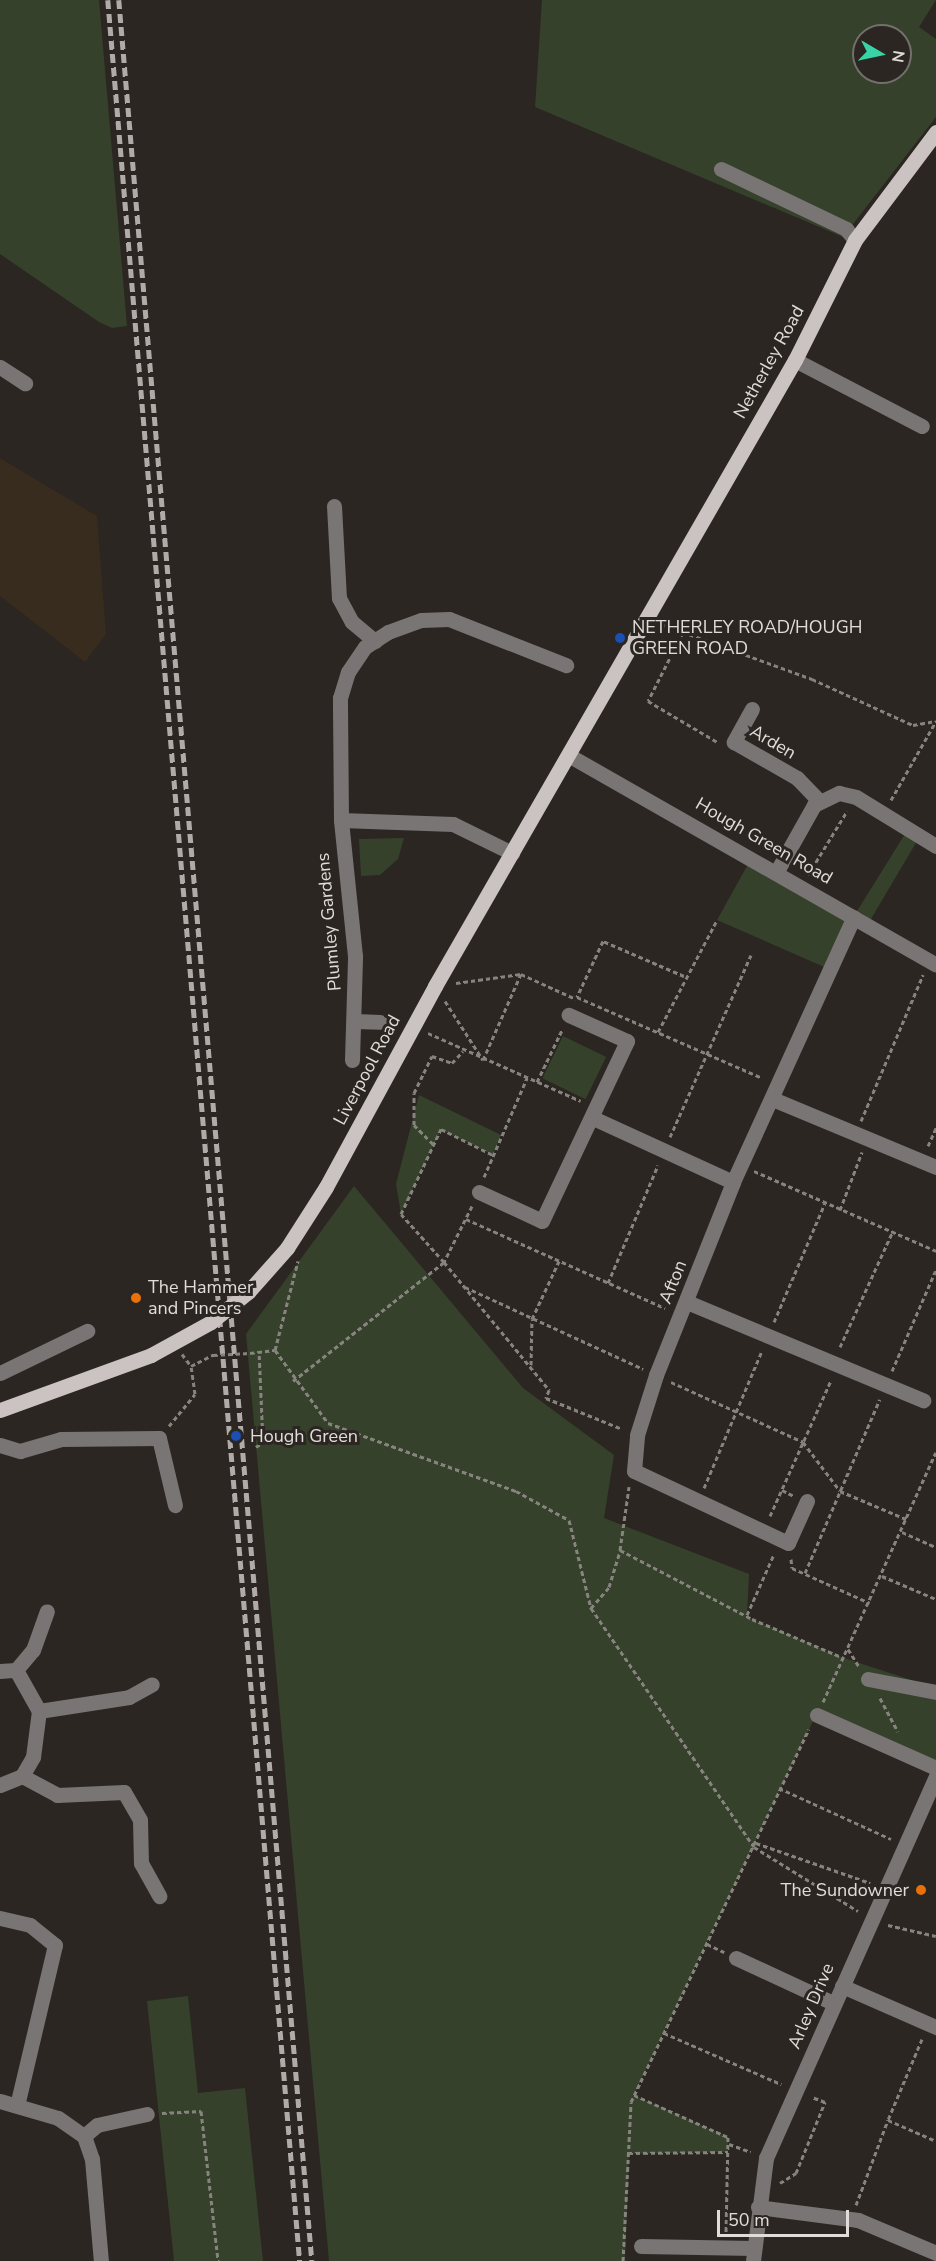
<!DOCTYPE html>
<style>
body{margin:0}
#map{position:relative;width:936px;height:2261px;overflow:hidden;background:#2b2621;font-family:"Nunito Sans",sans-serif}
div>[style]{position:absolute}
.education>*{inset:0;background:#382c1e}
.green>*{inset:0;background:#35412a;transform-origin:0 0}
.path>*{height:3px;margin-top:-1.5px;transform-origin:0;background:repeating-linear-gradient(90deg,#87837f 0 4.5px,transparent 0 7.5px)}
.minor>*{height:15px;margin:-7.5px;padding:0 7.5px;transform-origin:7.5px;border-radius:7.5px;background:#797574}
.major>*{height:15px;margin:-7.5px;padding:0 7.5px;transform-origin:7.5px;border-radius:7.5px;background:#cbc3c1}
.rail>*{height:4.5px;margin-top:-2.25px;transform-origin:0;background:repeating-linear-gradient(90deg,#b0aba8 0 9px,transparent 0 13.5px)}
.path-bridge>*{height:3px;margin-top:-1.5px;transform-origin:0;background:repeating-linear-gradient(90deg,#87837f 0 4.5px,transparent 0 7.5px)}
.major-bridge>*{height:15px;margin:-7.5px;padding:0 7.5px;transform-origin:7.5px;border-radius:7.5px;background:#cbc3c1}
.dots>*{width:16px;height:16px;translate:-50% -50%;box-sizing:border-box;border:3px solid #2b2621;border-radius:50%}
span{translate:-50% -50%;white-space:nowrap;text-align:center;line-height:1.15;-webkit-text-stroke:6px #2b2621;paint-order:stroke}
.street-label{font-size:18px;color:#e0dcd9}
.poi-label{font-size:18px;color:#e0dcd9}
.left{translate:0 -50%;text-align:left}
.right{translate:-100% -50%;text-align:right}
.north{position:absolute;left:852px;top:24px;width:60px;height:60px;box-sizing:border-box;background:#2b2621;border:2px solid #736f6b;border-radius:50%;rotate:99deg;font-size:16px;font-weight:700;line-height:24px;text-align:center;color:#e0dcd9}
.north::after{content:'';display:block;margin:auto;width:21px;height:27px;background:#38d4a6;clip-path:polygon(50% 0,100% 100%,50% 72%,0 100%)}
.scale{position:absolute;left:717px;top:2210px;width:132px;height:27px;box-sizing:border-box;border:3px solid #e0dcd9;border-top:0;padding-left:8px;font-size:18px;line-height:21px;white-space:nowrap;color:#e0dcd9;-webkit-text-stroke:4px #2b2621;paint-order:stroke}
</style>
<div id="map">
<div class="education">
<div style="clip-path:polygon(0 458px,97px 516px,106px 634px,85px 662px,0 596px)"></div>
</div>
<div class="green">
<div style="clip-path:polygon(0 0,99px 0,127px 326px,112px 328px,99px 322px,0 254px)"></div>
<div style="clip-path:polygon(evenodd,542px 0,936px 0,919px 27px,936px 39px,936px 117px,843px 237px,535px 107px,542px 0,864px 36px,900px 36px,900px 72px,864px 72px,864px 36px)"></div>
<div style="clip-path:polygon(908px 829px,920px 836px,868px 924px,855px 917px,831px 970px,717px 920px,752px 857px,854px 916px)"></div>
<div style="clip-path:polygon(404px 838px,398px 859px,380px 875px,361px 876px,359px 839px)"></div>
<div style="left:563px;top:1036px;width:48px;height:47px;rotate:26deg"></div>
<div style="clip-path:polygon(419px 1095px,501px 1135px,493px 1155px,441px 1130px,401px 1214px,396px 1184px)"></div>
<div style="clip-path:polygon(354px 1186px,523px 1388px,614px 1455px,604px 1518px,749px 1574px,747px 1615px,752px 1619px,844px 1658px,936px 1688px,936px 1768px,816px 1715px,634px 2095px,728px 2137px,728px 2152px,629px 2154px,625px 2261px,329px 2261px,246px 1334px)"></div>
<div style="clip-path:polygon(188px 1996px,198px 2093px,245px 2088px,263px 2261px,174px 2261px,147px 2001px)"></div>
</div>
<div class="path">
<div style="left:661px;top:624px;width:161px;rotate:20deg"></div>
<div style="left:812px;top:679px;width:111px;rotate:24.5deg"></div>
<div style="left:913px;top:725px;width:23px;rotate:-10deg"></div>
<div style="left:683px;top:632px;width:77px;rotate:116.9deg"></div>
<div style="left:648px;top:701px;width:82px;rotate:30.6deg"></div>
<div style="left:891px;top:800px;width:91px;rotate:-60.3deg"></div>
<div style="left:808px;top:875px;width:75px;rotate:-58.6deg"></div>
<div style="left:684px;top:976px;width:88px;rotate:-156.6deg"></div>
<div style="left:603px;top:941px;width:62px;rotate:114.9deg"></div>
<div style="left:577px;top:997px;width:202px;rotate:23.6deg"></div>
<div style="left:456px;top:983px;width:66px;rotate:-7.9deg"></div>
<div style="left:521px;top:974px;width:60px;rotate:24.4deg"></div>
<div style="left:445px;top:1001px;width:70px;rotate:57.2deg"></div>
<div style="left:658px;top:1032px;width:127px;rotate:-62.2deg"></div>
<div style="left:428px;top:1033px;width:167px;rotate:24deg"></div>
<div style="left:483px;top:1060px;width:94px;rotate:-66.2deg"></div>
<div style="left:537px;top:1082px;width:58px;rotate:-64.3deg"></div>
<div style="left:861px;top:1121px;width:159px;rotate:-67deg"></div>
<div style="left:670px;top:1137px;width:199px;rotate:-66deg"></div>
<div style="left:433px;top:1144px;width:27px;rotate:-135deg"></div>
<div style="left:414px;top:1125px;width:32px;rotate:-90deg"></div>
<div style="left:414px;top:1093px;width:41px;rotate:-64.1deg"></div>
<div style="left:432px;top:1056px;width:21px;rotate:19deg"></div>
<div style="left:452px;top:1063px;width:16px;rotate:-47deg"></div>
<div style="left:928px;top:1146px;width:20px;rotate:-66deg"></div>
<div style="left:754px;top:1171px;width:199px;rotate:23.7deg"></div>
<div style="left:484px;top:1177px;width:108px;rotate:-66.5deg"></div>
<div style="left:472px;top:1206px;width:63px;rotate:116.6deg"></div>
<div style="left:444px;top:1262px;width:64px;rotate:-131.9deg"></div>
<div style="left:401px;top:1214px;width:94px;rotate:-64.8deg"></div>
<div style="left:441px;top:1129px;width:58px;rotate:26.6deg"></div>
<div style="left:840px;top:1210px;width:62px;rotate:-69.2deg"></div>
<div style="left:466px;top:1219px;width:218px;rotate:24.1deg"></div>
<div style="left:608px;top:1283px;width:128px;rotate:-67deg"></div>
<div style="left:465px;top:1287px;width:196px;rotate:24.7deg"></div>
<div style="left:774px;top:1322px;width:129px;rotate:-66.8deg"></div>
<div style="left:840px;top:1347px;width:125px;rotate:-65.5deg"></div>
<div style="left:275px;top:1350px;width:92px;rotate:-75.5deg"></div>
<div style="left:250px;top:1353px;width:25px;rotate:-7deg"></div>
<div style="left:275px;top:1350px;width:90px;rotate:54deg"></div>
<div style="left:328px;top:1423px;width:200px;rotate:19.9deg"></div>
<div style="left:516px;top:1491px;width:60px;rotate:28.7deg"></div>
<div style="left:569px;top:1520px;width:91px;rotate:76deg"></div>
<div style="left:591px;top:1608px;width:289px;rotate:55.7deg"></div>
<div style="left:754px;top:1847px;width:122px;rotate:31.6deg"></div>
<div style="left:182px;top:1354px;width:15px;rotate:53deg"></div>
<div style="left:191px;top:1366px;width:25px;rotate:-27deg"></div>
<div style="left:531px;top:1365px;width:46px;rotate:-88.8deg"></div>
<div style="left:532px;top:1319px;width:64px;rotate:-65deg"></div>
<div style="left:892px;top:1371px;width:110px;rotate:-66.5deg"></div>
<div style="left:293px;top:1381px;width:192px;rotate:-38.2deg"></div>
<div style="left:444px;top:1262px;width:166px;rotate:50.6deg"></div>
<div style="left:549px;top:1390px;width:9px;rotate:111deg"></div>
<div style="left:546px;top:1398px;width:82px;rotate:22.2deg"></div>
<div style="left:671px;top:1382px;width:145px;rotate:24.4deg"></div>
<div style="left:803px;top:1442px;width:61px;rotate:52.9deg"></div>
<div style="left:840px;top:1491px;width:72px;rotate:23deg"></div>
<div style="left:169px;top:1426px;width:41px;rotate:-50.9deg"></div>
<div style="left:195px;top:1394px;width:28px;rotate:-98deg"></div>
<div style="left:256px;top:1447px;width:9px;rotate:-36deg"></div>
<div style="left:263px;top:1442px;width:90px;rotate:-92.5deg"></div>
<div style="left:704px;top:1488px;width:149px;rotate:-67.1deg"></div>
<div style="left:782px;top:1490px;width:13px;rotate:27deg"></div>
<div style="left:770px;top:1516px;width:149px;rotate:-65.8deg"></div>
<div style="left:902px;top:1532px;width:37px;rotate:24deg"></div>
<div style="left:620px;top:1550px;width:149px;rotate:27.6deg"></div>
<div style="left:752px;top:1619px;width:100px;rotate:23deg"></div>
<div style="left:791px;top:1559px;width:9px;rotate:84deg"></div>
<div style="left:792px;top:1568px;width:85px;rotate:24.2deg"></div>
<div style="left:805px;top:1573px;width:189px;rotate:-66.7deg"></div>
<div style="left:882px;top:1576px;width:59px;rotate:23.1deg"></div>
<div style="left:591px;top:1608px;width:28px;rotate:-49deg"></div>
<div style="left:609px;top:1587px;width:39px;rotate:-73deg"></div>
<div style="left:620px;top:1550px;width:64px;rotate:-81.9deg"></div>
<div style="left:747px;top:1615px;width:67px;rotate:-66.1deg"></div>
<div style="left:848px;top:1649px;width:22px;rotate:58deg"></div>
<div style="left:880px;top:1698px;width:38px;rotate:62deg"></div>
<div style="left:823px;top:1702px;width:274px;rotate:-65.7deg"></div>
<div style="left:779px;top:1788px;width:123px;rotate:24.5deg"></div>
<div style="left:756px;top:1843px;width:121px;rotate:19.3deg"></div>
<div style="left:888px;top:1925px;width:49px;rotate:12.9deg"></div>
<div style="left:707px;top:1944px;width:19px;rotate:25deg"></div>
<div style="left:664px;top:2033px;width:128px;rotate:23.6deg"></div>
<div style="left:922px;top:2039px;width:88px;rotate:112.8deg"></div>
<div style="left:888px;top:2120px;width:52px;rotate:23.6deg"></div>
<div style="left:634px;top:2095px;width:103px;rotate:24.1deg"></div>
<div style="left:728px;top:2137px;width:96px;rotate:91.2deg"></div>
<div style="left:162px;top:2113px;width:39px;rotate:-3deg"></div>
<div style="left:201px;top:2111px;width:151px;rotate:83.5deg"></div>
<div style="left:729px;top:2144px;width:23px;rotate:20deg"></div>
<div style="left:628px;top:2153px;width:100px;rotate:-0.6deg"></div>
<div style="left:780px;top:2183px;width:19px;rotate:-32deg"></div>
<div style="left:796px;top:2173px;width:77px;rotate:-67.8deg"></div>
<div style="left:825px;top:2102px;width:14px;rotate:-159deg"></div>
<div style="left:856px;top:2205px;width:91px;rotate:-69.4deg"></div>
<div style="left:623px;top:2261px;width:159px;rotate:-87.1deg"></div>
<div style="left:631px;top:2102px;width:413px;rotate:-64.5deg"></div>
</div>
<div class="minor">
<div style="left:721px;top:169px;width:139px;rotate:25.6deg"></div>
<div style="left:846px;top:229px;width:14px;rotate:51deg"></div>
<div style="left:795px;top:360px;width:143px;rotate:27.5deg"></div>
<div style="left:0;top:367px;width:30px;rotate:33deg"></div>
<div style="left:334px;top:506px;width:92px;rotate:86.9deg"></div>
<div style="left:339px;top:598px;width:27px;rotate:62deg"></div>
<div style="left:352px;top:622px;width:30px;rotate:40deg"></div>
<div style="left:752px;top:709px;width:38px;rotate:119deg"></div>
<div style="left:734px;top:742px;width:73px;rotate:29.7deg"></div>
<div style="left:797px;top:778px;width:32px;rotate:46deg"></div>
<div style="left:570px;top:756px;width:421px;rotate:29.7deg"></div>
<div style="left:341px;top:820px;width:112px;rotate:2deg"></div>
<div style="left:453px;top:824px;width:66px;rotate:26.2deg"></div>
<div style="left:777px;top:871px;width:76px;rotate:-60.7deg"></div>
<div style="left:814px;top:805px;width:28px;rotate:-26deg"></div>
<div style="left:839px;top:793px;width:17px;rotate:13deg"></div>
<div style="left:856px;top:797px;width:94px;rotate:31.5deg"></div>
<div style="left:355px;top:1021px;width:25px;rotate:2deg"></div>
<div style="left:352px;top:1060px;width:104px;rotate:-88.3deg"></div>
<div style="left:355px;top:956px;width:137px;rotate:-95.9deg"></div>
<div style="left:341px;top:820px;width:122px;rotate:-90.5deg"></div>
<div style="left:340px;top:698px;width:27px;rotate:-73deg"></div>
<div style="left:348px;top:672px;width:30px;rotate:-56deg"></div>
<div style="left:365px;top:647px;width:27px;rotate:-33deg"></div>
<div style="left:388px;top:632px;width:35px;rotate:-20deg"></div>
<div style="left:421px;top:620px;width:28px;rotate:-2deg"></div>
<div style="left:449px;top:619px;width:126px;rotate:21.5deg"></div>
<div style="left:775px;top:1100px;width:174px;rotate:22.6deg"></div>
<div style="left:593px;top:1118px;width:154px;rotate:24.6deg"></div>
<div style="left:479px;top:1192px;width:69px;rotate:24.7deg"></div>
<div style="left:542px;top:1221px;width:199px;rotate:-64.7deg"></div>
<div style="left:627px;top:1041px;width:64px;rotate:-155.9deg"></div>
<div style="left:687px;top:1302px;width:256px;rotate:22.6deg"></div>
<div style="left:0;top:1373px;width:97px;rotate:-25.8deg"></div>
<div style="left:0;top:1445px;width:21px;rotate:17deg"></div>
<div style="left:20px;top:1451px;width:43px;rotate:-16.3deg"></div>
<div style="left:61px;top:1439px;width:98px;rotate:-0.6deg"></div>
<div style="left:159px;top:1438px;width:69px;rotate:76.6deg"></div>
<div style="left:807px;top:1501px;width:46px;rotate:114.3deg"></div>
<div style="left:788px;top:1543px;width:170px;rotate:-154.9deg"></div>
<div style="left:634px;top:1471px;width:36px;rotate:-85deg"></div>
<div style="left:637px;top:1435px;width:63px;rotate:-72.4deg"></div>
<div style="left:656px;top:1375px;width:208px;rotate:-68.2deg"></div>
<div style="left:733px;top:1182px;width:291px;rotate:-65.5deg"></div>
<div style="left:0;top:1671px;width:16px;rotate:-4deg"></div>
<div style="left:16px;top:1670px;width:26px;rotate:-50deg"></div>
<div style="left:33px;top:1650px;width:41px;rotate:-70.3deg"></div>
<div style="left:868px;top:1679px;width:69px;rotate:10.8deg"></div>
<div style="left:39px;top:1711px;width:91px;rotate:-8.8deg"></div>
<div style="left:129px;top:1697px;width:26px;rotate:-29deg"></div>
<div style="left:817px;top:1715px;width:130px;rotate:24deg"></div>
<div style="left:22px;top:1776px;width:40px;rotate:28deg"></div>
<div style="left:57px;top:1795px;width:67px;rotate:-2.6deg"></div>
<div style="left:124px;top:1792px;width:32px;rotate:60deg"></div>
<div style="left:140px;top:1820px;width:43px;rotate:88.7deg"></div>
<div style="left:141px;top:1863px;width:38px;rotate:61deg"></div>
<div style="left:0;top:1785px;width:24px;rotate:-22deg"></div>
<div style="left:22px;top:1776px;width:22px;rotate:-60deg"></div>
<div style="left:33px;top:1757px;width:46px;rotate:-82.6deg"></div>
<div style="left:39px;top:1711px;width:47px;rotate:-119.3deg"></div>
<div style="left:0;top:1918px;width:31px;rotate:13deg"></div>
<div style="left:30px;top:1925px;width:32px;rotate:39deg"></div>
<div style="left:55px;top:1945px;width:165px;rotate:103.3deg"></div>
<div style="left:736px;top:1958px;width:107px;rotate:24.9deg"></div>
<div style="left:842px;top:1986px;width:103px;rotate:23.6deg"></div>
<div style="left:0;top:2101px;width:60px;rotate:16.3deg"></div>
<div style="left:58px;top:2118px;width:32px;rotate:35deg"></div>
<div style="left:84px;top:2136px;width:24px;rotate:71deg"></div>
<div style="left:92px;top:2159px;width:102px;rotate:85deg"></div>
<div style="left:84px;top:2136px;width:17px;rotate:-40deg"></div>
<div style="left:97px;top:2125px;width:51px;rotate:-12.4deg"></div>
<div style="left:758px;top:2207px;width:101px;rotate:7.4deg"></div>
<div style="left:858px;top:2220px;width:85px;rotate:22.9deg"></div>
<div style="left:641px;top:2246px;width:112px;rotate:1deg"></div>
<div style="left:753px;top:2261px;width:104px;rotate:-82.8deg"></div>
<div style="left:766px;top:2158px;width:418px;rotate:-66deg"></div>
</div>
<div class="major">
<div style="left:248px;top:1292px;width:59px;rotate:-48.4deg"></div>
<div style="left:287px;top:1248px;width:72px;rotate:-57.4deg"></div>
<div style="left:326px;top:1187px;width:229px;rotate:-61.5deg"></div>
<div style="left:435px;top:986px;width:722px;rotate:-60.1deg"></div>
<div style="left:795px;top:360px;width:134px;rotate:-63.4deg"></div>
<div style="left:855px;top:240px;width:135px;rotate:-53.1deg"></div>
<div style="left:0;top:1410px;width:161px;rotate:-20deg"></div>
<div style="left:151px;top:1355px;width:68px;rotate:-28.8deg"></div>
</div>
<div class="rail">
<div style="left:108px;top:0;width:2269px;rotate:85.15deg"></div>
<div style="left:119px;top:0;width:2269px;rotate:85.12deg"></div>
</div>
<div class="path-bridge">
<div style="left:213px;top:1355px;width:37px;rotate:-3deg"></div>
</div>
<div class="major-bridge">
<div style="left:211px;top:1322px;width:48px;rotate:-39deg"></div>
</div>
<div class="dots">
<div style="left:620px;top:638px;background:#1a4fb4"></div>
<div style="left:136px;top:1298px;background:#e8710a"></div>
<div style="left:236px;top:1436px;background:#1a4fb4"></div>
<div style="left:921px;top:1890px;background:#e8710a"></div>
</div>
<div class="street-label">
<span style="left:769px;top:362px;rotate:-61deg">Netherley Road</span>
<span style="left:773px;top:742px;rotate:30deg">Arden</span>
<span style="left:764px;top:841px;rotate:30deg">Hough Green Road</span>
<span style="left:329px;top:922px;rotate:-95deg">Plumley Gardens</span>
<span style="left:367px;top:1070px;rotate:-62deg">Liverpool Road</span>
<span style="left:673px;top:1282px;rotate:-68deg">Afton</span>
<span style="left:811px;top:2006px;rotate:-67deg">Arley Drive</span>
</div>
<div class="poi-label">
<span class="left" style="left:632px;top:638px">NETHERLEY ROAD/HOUGH<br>GREEN ROAD</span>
<span class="left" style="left:148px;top:1298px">The Hammer<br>and Pincers</span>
<span class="left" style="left:250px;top:1436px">Hough Green</span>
<span class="right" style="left:909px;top:1890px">The Sundowner</span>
</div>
<div class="north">N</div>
<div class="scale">50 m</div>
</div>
